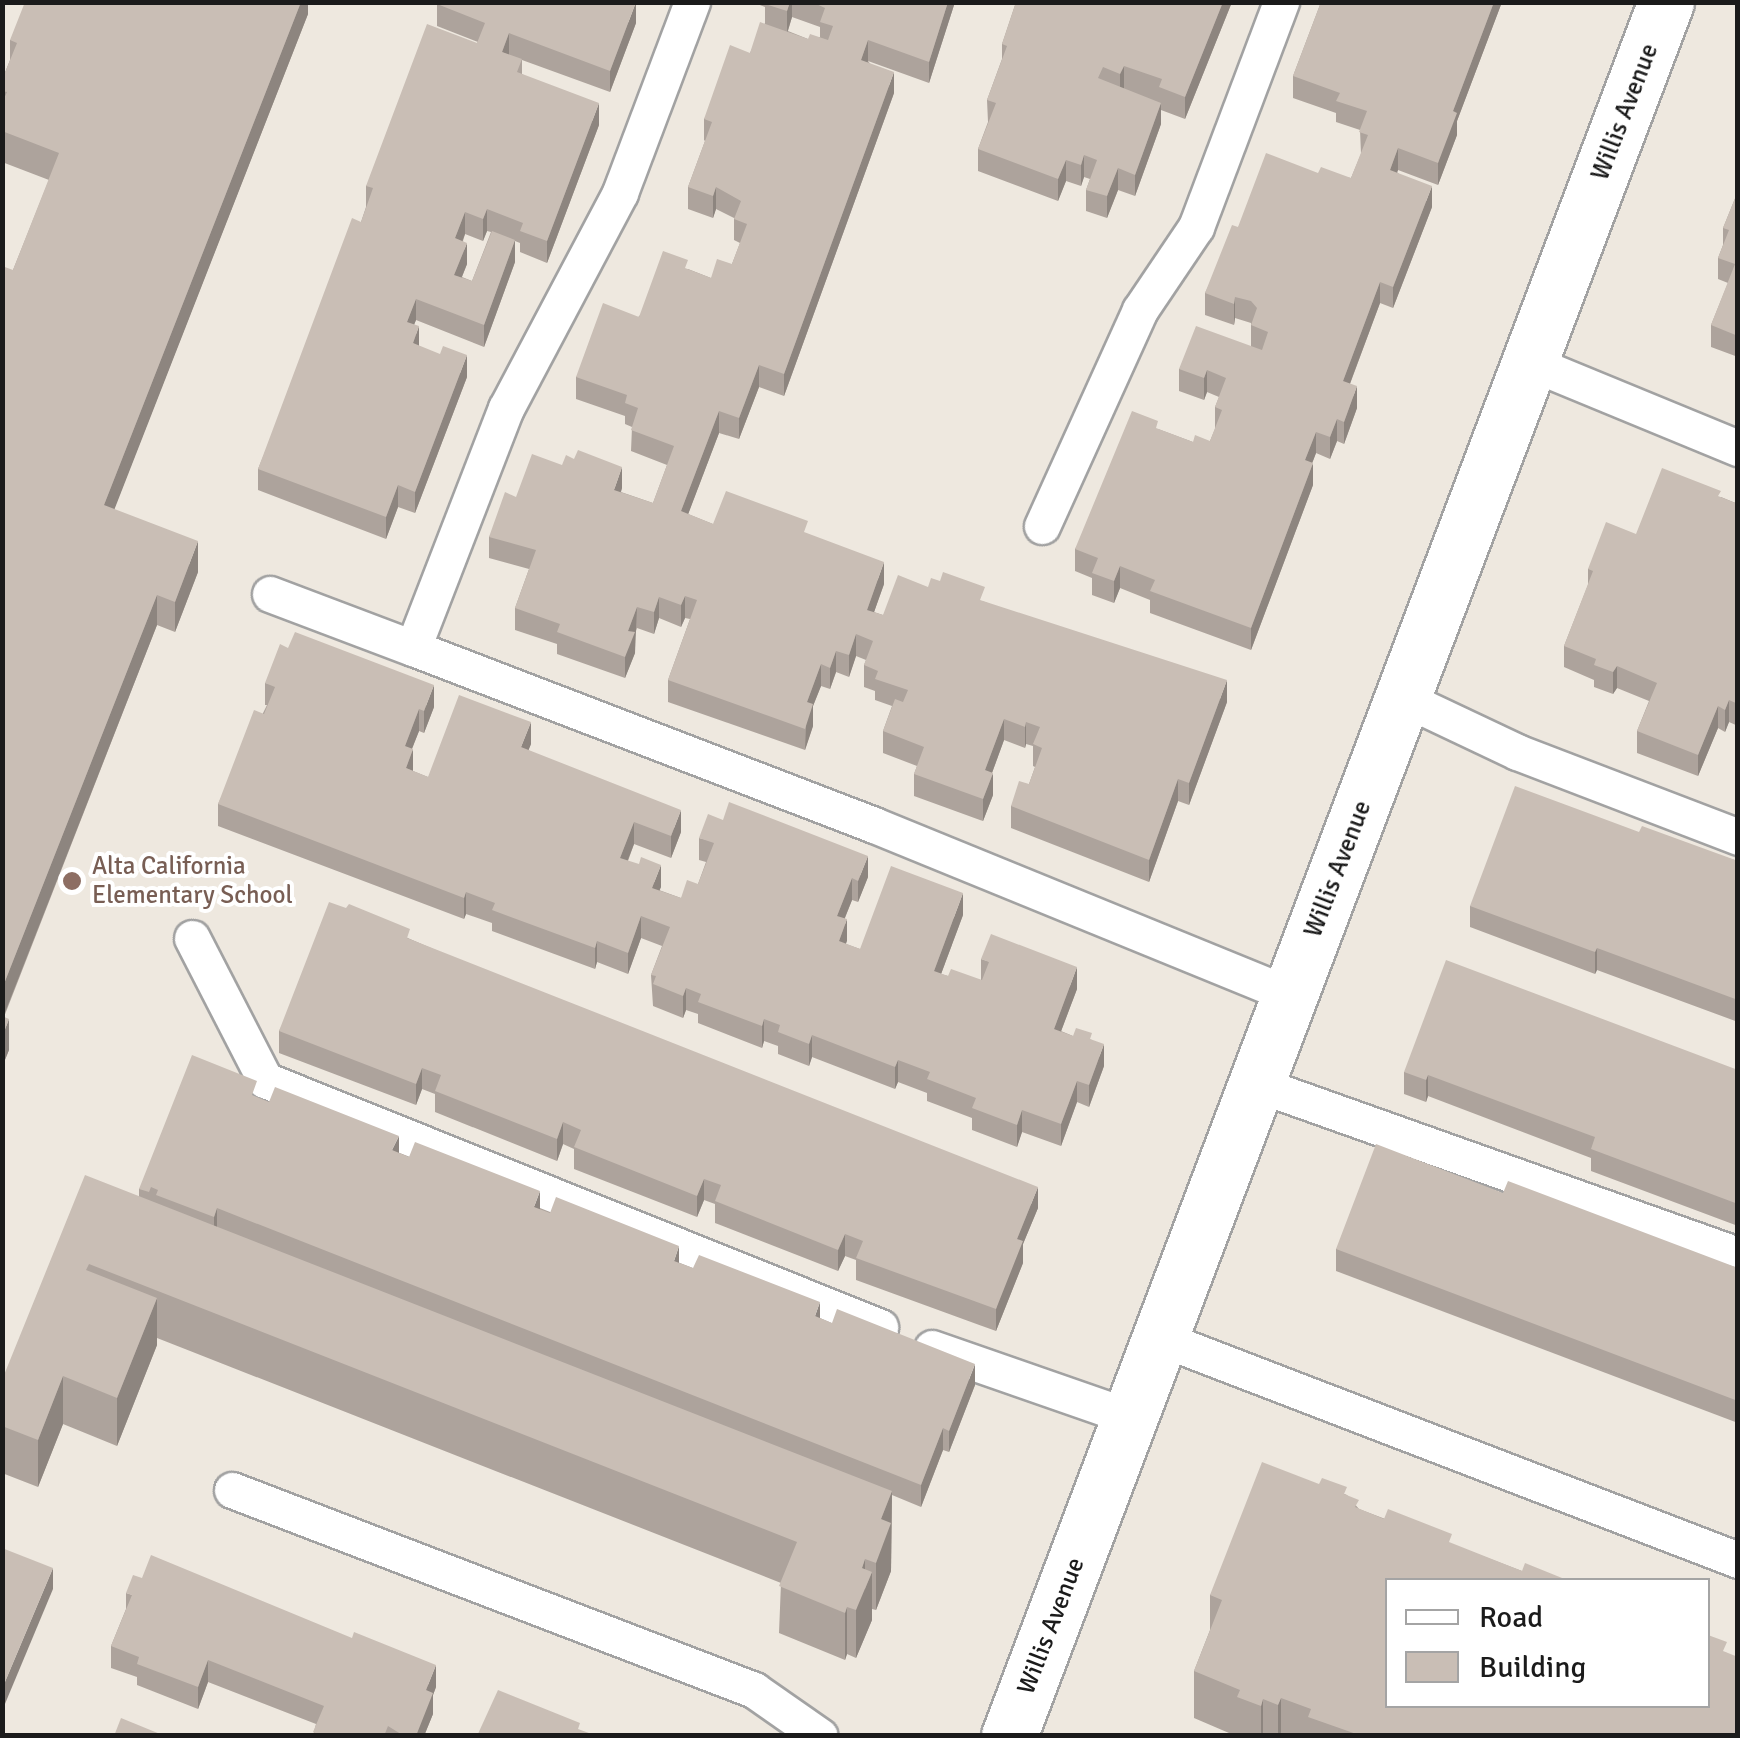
<!DOCTYPE html>
<style>
body{margin:0}
#map{position:relative;width:1740px;height:1738px;overflow:hidden;background:#eee8df;font-family:Signika,sans-serif}
div>[style]{position:absolute}
.roads{filter:drop-shadow(2px 0 #a2a2a2) drop-shadow(-2px 0 #a2a2a2) drop-shadow(0 2px #a2a2a2) drop-shadow(0 -2px #a2a2a2)}
.lane>*{height:35px;margin:-17.5px;padding:0 17.5px;transform-origin:17.5px;border-radius:17.5px;background:#fff}
.street>*{height:55px;margin:-27.5px;padding:0 27.5px;transform-origin:27.5px;border-radius:27.5px;background:#fff}
.wall>*{inset:0;background:#ada39c}
.shaded-wall>*{inset:0;background:#8d857f}
.building>*{inset:0;background:#c9beb5}
.dots>*{width:28px;height:28px;translate:-50% -50%;box-sizing:border-box;border:5px solid #fff;border-radius:50%}
span{translate:-50% -50%;white-space:nowrap;text-align:center;line-height:1.15;-webkit-text-stroke:8px #fff;paint-order:stroke}
.street-label{font-size:25px;color:#1b1b1b}
.education-label{font-size:25px;color:#785e54}
.left{translate:0 -50%;text-align:left}
.frame{position:absolute;inset:0;border:5px solid #1b1b1b;pointer-events:none}
.legend{position:absolute;left:1385px;top:1578px;width:325px;height:130px;box-sizing:border-box;background:#fff;border:2px solid #a4a4a4;margin:0;padding:12px 18px;list-style:none;font-size:30px;color:#1b1b1b}
.legend li{display:flex;align-items:center;gap:20px;height:50px}
.legend b{width:50px;border:2px solid #a4a4a4}
</style>
<div id="map">
<div class="roads">
<div class="lane">
<div style="left:692px;top:2px;width:204px;rotate:110.7deg"></div>
<div style="left:620px;top:193px;width:243px;rotate:117.9deg"></div>
<div style="left:506px;top:408px;width:257px;rotate:111.2deg"></div>
<div style="left:413px;top:648px;width:494px;rotate:21deg"></div>
<div style="left:874px;top:825px;width:449px;rotate:22.2deg"></div>
<div style="left:1529px;top:362px;width:226px;rotate:22.4deg"></div>
<div style="left:1042px;top:526px;width:237px;rotate:-65.6deg"></div>
<div style="left:1140px;top:310px;width:100px;rotate:-56deg"></div>
<div style="left:1196px;top:227px;width:241px;rotate:-69.3deg"></div>
<div style="left:270px;top:594px;width:153px;rotate:20.7deg"></div>
<div style="left:1403px;top:698px;width:126px;rotate:25.3deg"></div>
<div style="left:1517px;top:752px;width:237px;rotate:21deg"></div>
<div style="left:192px;top:938px;width:160px;rotate:62.8deg"></div>
<div style="left:265px;top:1080px;width:663px;rotate:21.88deg"></div>
<div style="left:1257px;top:1084px;width:510px;rotate:19.57deg"></div>
<div style="left:1160px;top:1338px;width:619px;rotate:21.01deg"></div>
<div style="left:932px;top:1348px;width:210px;rotate:19.2deg"></div>
<div style="left:232px;top:1490px;width:559px;rotate:20.96deg"></div>
<div style="left:754px;top:1690px;width:80px;rotate:34.9deg"></div>
</div>
<div class="street">
<div style="left:1009px;top:1736px;width:1854px;rotate:-69.25deg"></div>
</div>
</div>
<div class="wall">
<div style="clip-path:polygon(308px 2px,308px 14px,114px 509px,198px 572px,175px 632px,157px 625px,4px 1017px,9px 1050px,2px 1067px,13px 270px,49px 180px,2px 162px,2px 80px,10px 60px,10px 40px)"></div>
<div style="clip-path:polygon(evenodd,752px 2px,955px 2px,929px 83px,868px 61px,894px 93px,784px 396px,759px 387px,739px 439px,719px 433px,688px 514px,713px 524px,808px 534px,884px 584px,874px 612px,883px 615px,928px 587px,985px 602px,1227px 702px,1189px 805px,1178px 801px,1149px 882px,1011px 828px,1011px 806px,1029px 784px,1035px 767px,1033px 766px,1033px 746px,1026px 744px,1025px 748px,1004px 740px,992px 773px,993px 795px,983px 821px,914px 796px,914px 774px,917px 766px,883px 753px,883px 731px,892px 706px,875px 700px,875px 691px,864px 687px,864px 665px,866px 660px,856px 656px,849px 677px,836px 672px,830px 689px,821px 686px,813px 706px,813px 726px,805px 750px,668px 702px,668px 680px,690px 619px,685px 618px,681px 627px,659px 618px,654px 634px,637px 628px,635px 634px,635px 653px,625px 678px,557px 654px,557px 644px,515px 630px,515px 608px,529px 569px,489px 558px,489px 537px,516px 497px,622px 488px,621px 492px,653px 503px,667px 465px,631px 451px,632px 427px,625px 424px,625px 416px,576px 399px,576px 377px,688px 269px,711px 278px,732px 264px,740px 243px,734px 240px,734px 218px,716px 209px,713px 218px,688px 209px,688px 187px,705px 141px,704px 140px,704px 119px,750px 53px,765px 23px,765px 7px,752px 2px,792px 17px,820px 27px,820px 37px,808px 39px,788px 31px,792px 17px)"></div>
<div style="clip-path:polygon(1016px 2px,1232px 2px,1185px 119px,1161px 110px,1161px 124px,1135px 196px,1118px 190px,1107px 218px,1086px 211px,1086px 190px,1090px 179px,1084px 177px,1081px 186px,1066px 181px,1058px 201px,978px 171px,978px 149px,988px 122px,987px 100px,1002px 59px,1002px 44px)"></div>
<div style="clip-path:polygon(1321px 2px,1502px 2px,1457px 121px,1457px 135px,1438px 185px,1398px 170px,1397px 172px,1432px 207px,1393px 308px,1380px 303px,1350px 384px,1357px 408px,1344px 444px,1337px 441px,1330px 459px,1316px 453px,1312px 463px,1313px 485px,1251px 650px,1150px 613px,1150px 600px,1120px 588px,1114px 603px,1092px 595px,1092px 578px,1075px 571px,1075px 549px,1158px 429px,1193px 442px,1210px 441px,1215px 429px,1215px 407px,1219px 397px,1207px 392px,1204px 400px,1179px 391px,1179px 369px,1251px 346px,1251px 323px,1235px 318px,1234px 325px,1205px 315px,1205px 293px,1238px 227px,1318px 173px,1351px 178px,1361px 154px,1360px 130px,1336px 122px,1336px 113px,1293px 98px,1293px 76px)"></div>
<div style="clip-path:polygon(evenodd,437px 4px,636px 23px,610px 92px,522px 60px,522px 74px,599px 125px,547px 263px,520px 252px,520px 243px,515px 241px,515px 262px,484px 347px,416px 320px,414px 324px,419px 346px,467px 377px,415px 513px,398px 507px,386px 539px,258px 490px,258px 469px,361px 222px,366px 207px,366px 186px,478px 42px,437px 26px,437px 4px,487px 231px,491px 232px,472px 281px,462px 277px,467px 264px,463px 241px,465px 234px,483px 241px,487px 231px)"></div>
<div style="clip-path:polygon(1738px 191px,1738px 357px,1711px 347px,1711px 325px,1728px 283px,1718px 279px,1718px 258px,1723px 245px,1723px 228px)"></div>
<div style="clip-path:polygon(1721px 497px,1738px 504px,1738px 726px,1729px 722px,1725px 732px,1718px 728px,1698px 776px,1637px 753px,1637px 731px,1649px 701px,1617px 688px,1613px 694px,1594px 687px,1594px 680px,1564px 667px,1564px 646px,1588px 585px,1588px 569px)"></div>
<div style="clip-path:polygon(265px 683px,434px 707px,424px 733px,419px 731px,412px 748px,413px 771px,428px 777px,531px 744px,528px 750px,681px 832px,671px 858px,634px 844px,628px 861px,661px 887px,659px 890px,681px 898px,698px 884px,706px 862px,699px 860px,699px 838px,868px 877px,858px 902px,852px 900px,845px 918px,846px 944px,860px 949px,963px 915px,941px 974px,948px 976px,981px 980px,981px 959px,1077px 989px,1061px 1031px,1073px 1036px,1092px 1040px,1104px 1066px,1089px 1107px,1077px 1102px,1061px 1146px,1022px 1132px,1017px 1147px,972px 1130px,972px 1118px,927px 1101px,927px 1093px,898px 1082px,895px 1089px,812px 1057px,809px 1066px,778px 1054px,778px 1046px,764px 1041px,762px 1048px,698px 1023px,698px 1014px,686px 1010px,683px 1018px,653px 1006px,651px 975px,662px 946px,641px 938px,628px 974px,597px 962px,595px 969px,492px 931px,492px 923px,466px 914px,464px 919px,218px 826px,218px 804px,267px 705px,265px 705px)"></div>
<div style="clip-path:polygon(1639px 832px,1738px 861px,1738px 1022px,1597px 970px,1595px 974px,1470px 927px,1470px 906px)"></div>
<div style="clip-path:polygon(346px 908px,410px 939px,1038px 1208px,1023px 1244px,1023px 1263px,996px 1331px,856px 1280px,856px 1260px,845px 1256px,838px 1271px,715px 1223px,715px 1204px,704px 1200px,697px 1217px,574px 1169px,574px 1149px,563px 1144px,557px 1161px,435px 1112px,435px 1094px,422px 1089px,416px 1105px,279px 1053px,279px 1031px)"></div>
<div style="clip-path:polygon(1738px 1070px,1738px 1226px,1591px 1171px,1591px 1158px,1428px 1096px,1426px 1102px,1404px 1094px,1404px 1072px)"></div>
<div style="clip-path:polygon(257px 1097px,820px 1318px,975px 1385px,949px 1452px,943px 1450px,921px 1507px,892px 1495px,891px 1571px,876px 1610px,872px 1609px,872px 1620px,856px 1658px,847px 1654px,845px 1660px,779px 1633px,781px 1583px,157px 1338px,157px 1345px,117px 1446px,63px 1424px,38px 1487px,2px 1473px,2px 1380px,139px 1196px,139px 1189px)"></div>
<div style="clip-path:polygon(1503px 1193px,1738px 1268px,1738px 1423px,1336px 1271px,1336px 1249px)"></div>
<div style="clip-path:polygon(1319px 1484px,1347px 1495px,1359px 1509px,1522px 1571px,1567px 1580px,1388px 1580px,1727px 1653px,1738px 1736px,1236px 1736px,1194px 1718px,1194px 1671px,1210px 1630px,1210px 1595px)"></div>
<div style="clip-path:polygon(126px 1593px,436px 1687px,433px 1695px,433px 1714px,424px 1736px,313px 1736px,316px 1724px,208px 1682px,198px 1709px,137px 1685px,137px 1677px,111px 1668px,111px 1646px,126px 1609px)"></div>
</div>
<div class="shaded-wall">
<div style="clip-path:polygon(301px 2px,308px 2px,308px 14px,104px 536px,104px 505px)"></div>
<div style="clip-path:polygon(636px 2px,636px 23px,610px 92px,610px 71px)"></div>
<div style="clip-path:polygon(790px 2px,792px 2px,792px 17px,787px 33px,787px 11px)"></div>
<div style="clip-path:polygon(948px 2px,955px 2px,929px 83px,929px 62px)"></div>
<div style="clip-path:polygon(1223px 2px,1232px 2px,1185px 119px,1185px 97px)"></div>
<div style="clip-path:polygon(1494px 2px,1502px 2px,1457px 121px,1457px 135px,1438px 185px,1438px 163px,1453px 111px)"></div>
<div style="clip-path:polygon(509px 33px,509px 55px,502px 52px)"></div>
<div style="clip-path:polygon(868px 40px,868px 61px,861px 82px,861px 60px)"></div>
<div style="clip-path:polygon(1124px 66px,1124px 88px,1120px 96px,1120px 74px)"></div>
<div style="clip-path:polygon(894px 72px,894px 93px,784px 396px,784px 374px)"></div>
<div style="clip-path:polygon(599px 103px,599px 125px,547px 263px,547px 241px)"></div>
<div style="clip-path:polygon(1161px 103px,1161px 124px,1135px 196px,1135px 175px)"></div>
<div style="clip-path:polygon(1398px 148px,1398px 170px,1390px 191px,1390px 170px)"></div>
<div style="clip-path:polygon(1084px 155px,1084px 177px,1081px 186px,1081px 165px)"></div>
<div style="clip-path:polygon(1066px 160px,1066px 181px,1058px 201px,1058px 179px)"></div>
<div style="clip-path:polygon(1118px 168px,1118px 190px,1107px 218px,1107px 196px)"></div>
<div style="clip-path:polygon(1432px 186px,1432px 207px,1393px 308px,1393px 287px)"></div>
<div style="clip-path:polygon(716px 187px,716px 209px,713px 218px,713px 196px)"></div>
<div style="clip-path:polygon(487px 209px,487px 231px,483px 241px,483px 219px)"></div>
<div style="clip-path:polygon(465px 212px,465px 234px,455px 260px,455px 238px)"></div>
<div style="clip-path:polygon(515px 240px,515px 262px,484px 347px,484px 325px)"></div>
<div style="clip-path:polygon(467px 243px,467px 264px,454px 296px,454px 275px)"></div>
<div style="clip-path:polygon(1380px 282px,1380px 303px,1343px 402px,1343px 381px)"></div>
<div style="clip-path:polygon(1235px 297px,1235px 318px,1234px 325px,1234px 304px)"></div>
<div style="clip-path:polygon(416px 299px,416px 320px,407px 343px,407px 322px)"></div>
<div style="clip-path:polygon(419px 326px,419px 348px,413px 343px)"></div>
<div style="clip-path:polygon(467px 355px,467px 377px,415px 513px,415px 492px)"></div>
<div style="clip-path:polygon(759px 365px,759px 387px,739px 439px,739px 418px)"></div>
<div style="clip-path:polygon(1207px 370px,1207px 392px,1204px 400px,1204px 378px)"></div>
<div style="clip-path:polygon(1357px 386px,1357px 408px,1344px 444px,1344px 422px)"></div>
<div style="clip-path:polygon(719px 411px,719px 433px,681px 533px,681px 511px)"></div>
<div style="clip-path:polygon(1337px 419px,1337px 441px,1330px 459px,1330px 437px)"></div>
<div style="clip-path:polygon(1316px 432px,1316px 453px,1305px 482px,1305px 460px)"></div>
<div style="clip-path:polygon(1313px 463px,1313px 485px,1251px 650px,1251px 628px)"></div>
<div style="clip-path:polygon(622px 467px,622px 488px,614px 511px,614px 490px)"></div>
<div style="clip-path:polygon(398px 485px,398px 507px,386px 539px,386px 517px)"></div>
<div style="clip-path:polygon(198px 541px,198px 572px,175px 632px,175px 602px)"></div>
<div style="clip-path:polygon(884px 562px,884px 584px,867px 632px,867px 610px)"></div>
<div style="clip-path:polygon(1120px 566px,1120px 588px,1114px 603px,1114px 581px)"></div>
<div style="clip-path:polygon(157px 595px,157px 625px,2px 1020px,2px 989px)"></div>
<div style="clip-path:polygon(685px 596px,685px 618px,681px 627px,681px 605px)"></div>
<div style="clip-path:polygon(659px 597px,659px 618px,654px 634px,654px 612px)"></div>
<div style="clip-path:polygon(637px 607px,635px 653px,625px 678px,625px 657px,628px 631px)"></div>
<div style="clip-path:polygon(856px 634px,856px 656px,849px 677px,849px 655px)"></div>
<div style="clip-path:polygon(836px 651px,836px 672px,830px 689px,830px 668px)"></div>
<div style="clip-path:polygon(821px 664px,821px 686px,813px 706px,813px 726px,805px 750px,807px 702px)"></div>
<div style="clip-path:polygon(1617px 666px,1617px 688px,1613px 694px,1613px 672px)"></div>
<div style="clip-path:polygon(1227px 680px,1227px 702px,1189px 805px,1189px 783px)"></div>
<div style="clip-path:polygon(434px 685px,434px 707px,424px 733px,424px 711px)"></div>
<div style="clip-path:polygon(1729px 700px,1729px 722px,1725px 732px,1725px 710px)"></div>
<div style="clip-path:polygon(1718px 706px,1718px 728px,1698px 776px,1698px 755px)"></div>
<div style="clip-path:polygon(419px 709px,419px 731px,405px 767px,405px 746px)"></div>
<div style="clip-path:polygon(1004px 719px,1004px 740px,985px 792px,985px 770px)"></div>
<div style="clip-path:polygon(531px 722px,531px 744px,521px 769px,521px 747px)"></div>
<div style="clip-path:polygon(1026px 722px,1026px 744px,1025px 748px,1025px 727px)"></div>
<div style="clip-path:polygon(413px 749px,413px 771px,406px 768px)"></div>
<div style="clip-path:polygon(993px 773px,993px 795px,983px 821px,983px 799px)"></div>
<div style="clip-path:polygon(1178px 779px,1178px 801px,1149px 882px,1149px 860px)"></div>
<div style="clip-path:polygon(681px 810px,681px 832px,671px 858px,671px 836px)"></div>
<div style="clip-path:polygon(634px 822px,634px 844px,620px 880px,620px 858px)"></div>
<div style="clip-path:polygon(868px 856px,868px 877px,858px 902px,858px 881px)"></div>
<div style="clip-path:polygon(661px 865px,661px 887px,652px 909px,652px 888px)"></div>
<div style="clip-path:polygon(852px 878px,852px 900px,837px 937px,837px 916px)"></div>
<div style="clip-path:polygon(466px 892px,466px 914px,464px 919px,464px 898px)"></div>
<div style="clip-path:polygon(963px 893px,963px 915px,934px 993px,934px 971px)"></div>
<div style="clip-path:polygon(641px 916px,641px 938px,628px 974px,628px 953px)"></div>
<div style="clip-path:polygon(847px 919px,847px 941px,839px 963px,839px 941px)"></div>
<div style="clip-path:polygon(597px 941px,597px 962px,595px 969px,595px 948px)"></div>
<div style="clip-path:polygon(1597px 948px,1597px 970px,1595px 974px,1595px 952px)"></div>
<div style="clip-path:polygon(1077px 967px,1077px 989px,1054px 1050px,1054px 1029px)"></div>
<div style="clip-path:polygon(686px 988px,686px 1010px,683px 1018px,683px 996px)"></div>
<div style="clip-path:polygon(9px 1019px,9px 1050px,2px 1067px,2px 1037px)"></div>
<div style="clip-path:polygon(764px 1019px,764px 1041px,762px 1048px,762px 1026px)"></div>
<div style="clip-path:polygon(812px 1035px,812px 1057px,809px 1066px,809px 1044px)"></div>
<div style="clip-path:polygon(1104px 1044px,1104px 1066px,1089px 1107px,1089px 1085px)"></div>
<div style="clip-path:polygon(898px 1060px,898px 1082px,895px 1089px,895px 1067px)"></div>
<div style="clip-path:polygon(422px 1068px,422px 1089px,416px 1105px,416px 1084px)"></div>
<div style="clip-path:polygon(1428px 1075px,1428px 1096px,1426px 1102px,1426px 1080px)"></div>
<div style="clip-path:polygon(1077px 1081px,1077px 1102px,1061px 1146px,1061px 1124px)"></div>
<div style="clip-path:polygon(1022px 1110px,1022px 1132px,1017px 1147px,1017px 1125px)"></div>
<div style="clip-path:polygon(563px 1122px,563px 1144px,557px 1161px,557px 1139px)"></div>
<div style="clip-path:polygon(399px 1136px,399px 1157px,392px 1150px)"></div>
<div style="clip-path:polygon(704px 1179px,704px 1200px,697px 1217px,697px 1196px)"></div>
<div style="clip-path:polygon(1038px 1187px,1038px 1208px,1023px 1244px,1023px 1263px,996px 1331px,996px 1309px,1017px 1239px)"></div>
<div style="clip-path:polygon(540px 1191px,540px 1213px,534px 1207px)"></div>
<div style="clip-path:polygon(217px 1208px,217px 1230px,214px 1239px,214px 1217px)"></div>
<div style="clip-path:polygon(845px 1234px,845px 1256px,838px 1271px,838px 1250px)"></div>
<div style="clip-path:polygon(679px 1246px,679px 1268px,674px 1261px)"></div>
<div style="clip-path:polygon(157px 1298px,157px 1345px,117px 1446px,117px 1398px)"></div>
<div style="clip-path:polygon(820px 1302px,820px 1323px,815px 1316px)"></div>
<div style="clip-path:polygon(975px 1364px,975px 1385px,949px 1452px,949px 1431px)"></div>
<div style="clip-path:polygon(63px 1376px,63px 1424px,38px 1487px,38px 1440px)"></div>
<div style="clip-path:polygon(943px 1428px,943px 1450px,921px 1507px,921px 1485px)"></div>
<div style="clip-path:polygon(892px 1491px,891px 1571px,876px 1610px,876px 1563px,881px 1519px)"></div>
<div style="clip-path:polygon(865px 1559px,865px 1589px,872px 1572px,872px 1620px,856px 1658px,856px 1610px,862px 1568px)"></div>
<div style="clip-path:polygon(53px 1568px,53px 1589px,2px 1711px,2px 1689px)"></div>
<div style="clip-path:polygon(847px 1607px,847px 1654px,845px 1660px,845px 1613px)"></div>
<div style="clip-path:polygon(208px 1660px,208px 1682px,198px 1709px,198px 1687px)"></div>
<div style="clip-path:polygon(436px 1665px,436px 1687px,433px 1695px,433px 1714px,424px 1736px,416px 1736px,426px 1690px)"></div>
<div style="clip-path:polygon(1281px 1698px,1281px 1736px,1278px 1736px,1278px 1705px)"></div>
<div style="clip-path:polygon(1263px 1699px,1263px 1736px,1261px 1736px,1261px 1706px)"></div>
</div>
<div class="building">
<div style="clip-path:polygon(25px 2px,301px 2px,104px 505px,198px 541px,175px 602px,157px 595px,2px 989px,2px 266px,13px 270px,59px 153px,2px 131px,2px 103px,7px 92px,2px 91px,2px 80px,17px 43px,10px 40px)"></div>
<div style="clip-path:polygon(438px 2px,636px 2px,610px 71px,509px 33px,502px 52px,522px 59px,517px 72px,599px 103px,547px 241px,520px 231px,523px 223px,487px 209px,483px 219px,465px 212px,455px 238px,467px 243px,454px 275px,472px 281px,492px 231px,515px 240px,484px 325px,416px 299px,407px 322px,419px 326px,413px 343px,440px 354px,443px 346px,467px 355px,415px 492px,398px 485px,386px 517px,258px 469px,352px 218px,361px 222px,373px 188px,366px 186px,427px 24px,477px 43px,485px 23px,437px 4px)"></div>
<div style="clip-path:polygon(766px 2px,790px 2px,787px 11px,765px 4px)"></div>
<div style="clip-path:polygon(812px 2px,948px 2px,929px 62px,868px 40px,861px 60px,894px 72px,784px 374px,759px 365px,739px 418px,719px 411px,681px 511px,713px 524px,726px 491px,808px 521px,804px 532px,884px 562px,867px 610px,883px 615px,898px 575px,928px 587px,931px 578px,940px 581px,943px 572px,985px 587px,980px 600px,1227px 680px,1189px 783px,1178px 779px,1149px 860px,1011px 806px,1019px 781px,1029px 784px,1042px 748px,1033px 744px,1040px 727px,1026px 722px,1025px 727px,1004px 719px,985px 770px,993px 773px,983px 799px,914px 774px,924px 747px,883px 731px,895px 699px,903px 702px,908px 690px,875px 679px,878px 671px,864px 665px,873px 641px,856px 634px,849px 655px,836px 651px,830px 668px,821px 664px,807px 702px,813px 704px,805px 729px,668px 680px,697px 600px,685px 596px,681px 605px,659px 597px,654px 612px,637px 607px,628px 631px,635px 632px,625px 657px,557px 632px,560px 624px,515px 608px,536px 550px,489px 537px,505px 492px,516px 497px,532px 454px,562px 465px,566px 455px,574px 459px,578px 450px,622px 467px,614px 490px,653px 503px,674px 446px,631px 430px,638px 408px,625px 403px,627px 395px,576px 377px,603px 303px,639px 317px,663px 251px,688px 260px,685px 268px,711px 278px,717px 259px,732px 264px,747px 224px,734px 219px,741px 201px,716px 187px,713px 196px,688px 187px,712px 122px,704px 119px,730px 45px,750px 53px,760px 22px,808px 39px,810px 34px,828px 40px,833px 26px,820px 22px,825px 8px)"></div>
<div style="clip-path:polygon(1016px 2px,1223px 2px,1185px 97px,1159px 87px,1162px 79px,1124px 66px,1120px 74px,1103px 67px,1098px 78px,1161px 103px,1135px 175px,1118px 168px,1107px 196px,1086px 190px,1097px 160px,1084px 155px,1081px 165px,1066px 160px,1058px 179px,978px 149px,996px 103px,987px 100px,1007px 46px,1002px 44px)"></div>
<div style="clip-path:polygon(1321px 2px,1494px 2px,1453px 111px,1457px 113px,1438px 163px,1398px 148px,1390px 170px,1432px 186px,1393px 287px,1380px 282px,1343px 381px,1357px 386px,1344px 422px,1337px 419px,1330px 437px,1316px 432px,1305px 460px,1313px 463px,1251px 628px,1150px 591px,1155px 580px,1120px 566px,1114px 581px,1092px 573px,1098px 558px,1075px 549px,1132px 411px,1158px 421px,1156px 428px,1193px 442px,1195px 435px,1210px 441px,1222px 410px,1215px 407px,1226px 378px,1207px 370px,1204px 378px,1179px 369px,1196px 326px,1262px 350px,1268px 332px,1251px 325px,1257px 308px,1251px 301px,1235px 297px,1234px 304px,1205px 293px,1232px 225px,1238px 227px,1266px 153px,1318px 173px,1321px 167px,1351px 178px,1368px 135px,1359px 132px,1367px 111px,1336px 101px,1340px 93px,1293px 76px)"></div>
<div style="clip-path:polygon(1738px 191px,1738px 336px,1711px 325px,1735px 264px,1718px 258px,1729px 230px,1723px 228px)"></div>
<div style="clip-path:polygon(1662px 468px,1721px 491px,1718px 496px,1738px 504px,1738px 704px,1729px 700px,1725px 710px,1718px 706px,1698px 755px,1637px 731px,1657px 683px,1617px 666px,1613px 672px,1594px 665px,1596px 659px,1564px 646px,1593px 571px,1588px 569px,1606px 522px,1636px 534px)"></div>
<div style="clip-path:polygon(295px 632px,434px 685px,424px 711px,419px 709px,405px 746px,413px 749px,406px 768px,428px 777px,459px 695px,531px 722px,521px 747px,681px 810px,671px 836px,634px 822px,620px 858px,639px 864px,641px 857px,661px 865px,652px 888px,681px 898px,687px 880px,698px 884px,714px 843px,699px 838px,708px 814px,723px 820px,729px 802px,868px 856px,858px 881px,852px 878px,837px 916px,847px 919px,839px 941px,860px 949px,891px 866px,963px 893px,934px 971px,948px 976px,951px 969px,982px 980px,989px 962px,981px 959px,991px 934px,1077px 967px,1054px 1029px,1073px 1036px,1076px 1028px,1092px 1033px,1090px 1039px,1104px 1044px,1089px 1085px,1077px 1081px,1061px 1124px,1022px 1110px,1017px 1125px,972px 1108px,976px 1098px,927px 1079px,930px 1072px,898px 1060px,895px 1067px,812px 1035px,809px 1044px,778px 1032px,780px 1025px,764px 1019px,762px 1026px,698px 1002px,701px 994px,686px 988px,683px 996px,653px 984px,656px 976px,651px 975px,670px 927px,641px 916px,628px 953px,597px 941px,595px 948px,492px 910px,495px 903px,466px 892px,464px 898px,218px 804px,254px 710px,264px 714px,275px 687px,265px 683px,280px 644px,288px 648px)"></div>
<div style="clip-path:polygon(1515px 786px,1639px 832px,1642px 826px,1738px 861px,1738px 1000px,1597px 948px,1595px 952px,1470px 906px)"></div>
<div style="clip-path:polygon(329px 902px,346px 908px,349px 904px,410px 929px,407px 938px,1038px 1187px,1017px 1239px,1023px 1241px,996px 1309px,856px 1258px,863px 1241px,845px 1234px,838px 1250px,715px 1201px,721px 1185px,704px 1179px,697px 1196px,574px 1147px,581px 1130px,563px 1122px,557px 1139px,435px 1091px,441px 1075px,422px 1068px,416px 1084px,279px 1031px)"></div>
<div style="clip-path:polygon(1446px 960px,1738px 1070px,1738px 1204px,1591px 1149px,1595px 1137px,1428px 1075px,1426px 1080px,1404px 1072px)"></div>
<div style="clip-path:polygon(2px 1016px,9px 1019px,2px 1037px)"></div>
<div style="clip-path:polygon(192px 1055px,257px 1081px,252px 1095px,269px 1102px,275px 1087px,399px 1136px,392px 1150px,409px 1157px,415px 1142px,540px 1191px,534px 1207px,550px 1213px,556px 1197px,679px 1246px,674px 1261px,693px 1268px,699px 1255px,820px 1302px,815px 1316px,832px 1323px,837px 1309px,975px 1364px,949px 1431px,943px 1428px,921px 1485px,217px 1208px,214px 1217px,156px 1195px,158px 1190px,151px 1187px,149px 1192px,139px 1189px)"></div>
<div style="clip-path:polygon(1376px 1144px,1503px 1193px,1508px 1181px,1738px 1268px,1738px 1401px,1336px 1249px)"></div>
<div style="clip-path:polygon(85px 1175px,892px 1491px,881px 1519px,891px 1523px,876px 1563px,865px 1559px,862px 1568px,872px 1572px,856px 1610px,847px 1607px,845px 1613px,779px 1586px,797px 1542px,89px 1264px,86px 1270px,157px 1298px,117px 1398px,63px 1376px,38px 1440px,2px 1426px,2px 1380px)"></div>
<div style="clip-path:polygon(1262px 1462px,1319px 1484px,1322px 1478px,1347px 1487px,1344px 1494px,1359px 1500px,1355px 1507px,1384px 1519px,1388px 1509px,1452px 1534px,1449px 1542px,1522px 1571px,1525px 1563px,1567px 1580px,1388px 1580px,1388px 1706px,1708px 1706px,1708px 1635px,1727px 1642px,1723px 1651px,1738px 1657px,1738px 1736px,1362px 1736px,1308px 1717px,1311px 1709px,1281px 1698px,1278px 1705px,1263px 1699px,1261px 1706px,1237px 1697px,1240px 1690px,1194px 1671px,1222px 1600px,1210px 1595px)"></div>
<div style="clip-path:polygon(2px 1548px,53px 1568px,2px 1689px)"></div>
<div style="clip-path:polygon(151px 1555px,352px 1638px,354px 1632px,436px 1665px,426px 1690px,433px 1693px,416px 1736px,404px 1736px,388px 1726px,384px 1736px,320px 1736px,313px 1732px,324px 1706px,208px 1660px,198px 1687px,137px 1664px,139px 1657px,111px 1646px,132px 1595px,126px 1593px,133px 1575px,142px 1578px)"></div>
<div style="clip-path:polygon(498px 1690px,580px 1723px,578px 1729px,597px 1736px,477px 1736px)"></div>
<div style="clip-path:polygon(121px 1718px,165px 1736px,114px 1736px)"></div>
</div>
<div class="dots">
<div style="left:72px;top:881px;background:#8d6e63"></div>
</div>
<div class="street-label">
<span style="left:1625px;top:112px;rotate:-69deg">Willis Avenue</span>
<span style="left:1338px;top:869px;rotate:-69deg">Willis Avenue</span>
<span style="left:1051px;top:1626px;rotate:-69deg">Willis Avenue</span>
</div>
<div class="education-label">
<span class="left" style="left:92px;top:881px">Alta California<br>Elementary School</span>
</div>
<div class="frame"></div>
<ul class="legend">
<li><b style="height:12px;background:#fff"></b>Road</li>
<li><b style="height:28px;background:#c9beb5"></b>Building</li>
</ul>
</div>
